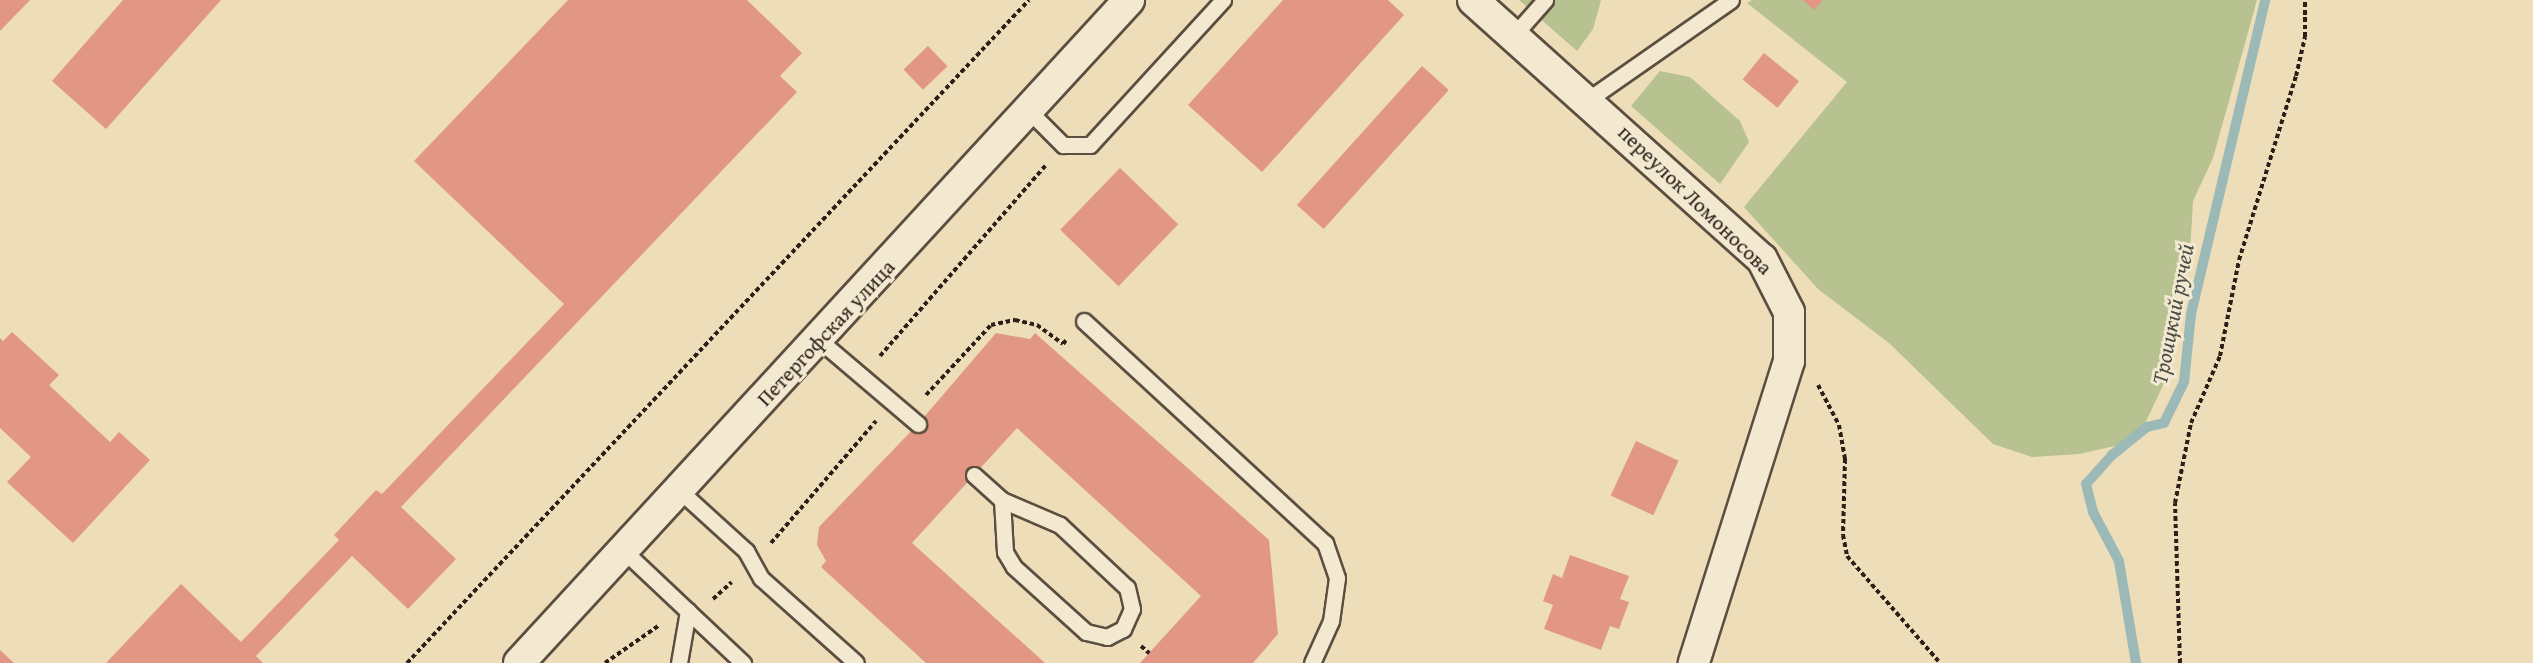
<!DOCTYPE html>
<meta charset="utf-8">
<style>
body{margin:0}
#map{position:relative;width:2533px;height:663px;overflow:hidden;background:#edddb8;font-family:"Gentium Book Plus",serif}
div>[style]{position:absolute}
.green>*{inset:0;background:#b7c290}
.stream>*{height:10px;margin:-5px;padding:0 5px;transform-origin:5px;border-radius:5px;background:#9bbab7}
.building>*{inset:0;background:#e19783;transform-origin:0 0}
.path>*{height:4px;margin-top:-2px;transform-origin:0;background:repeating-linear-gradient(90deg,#2c1f18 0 4.5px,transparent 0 7.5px)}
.roads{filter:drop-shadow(2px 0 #5c4e40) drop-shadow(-2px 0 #5c4e40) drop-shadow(0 2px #5c4e40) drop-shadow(0 -2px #5c4e40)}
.service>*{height:15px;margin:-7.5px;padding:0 7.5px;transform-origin:7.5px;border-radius:7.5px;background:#f3e9d1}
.minor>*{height:30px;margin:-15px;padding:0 15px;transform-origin:15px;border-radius:15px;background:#f3e9d1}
span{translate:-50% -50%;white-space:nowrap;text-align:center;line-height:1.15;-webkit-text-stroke:6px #f3e9d1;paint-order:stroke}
.street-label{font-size:21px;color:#2c1f18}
.water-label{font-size:22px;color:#4d4e48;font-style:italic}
</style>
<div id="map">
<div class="green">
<div style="clip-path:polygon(1519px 0,1601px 0,1593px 29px,1577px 51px)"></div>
<div style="clip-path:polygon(1752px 0,2257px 0,2213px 158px,2193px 201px,2190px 254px,2176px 277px,2174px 362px,2140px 434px,2124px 444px,2079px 454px,2032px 457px,1993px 444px,1889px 343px,1818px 289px,1744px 207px,1847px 82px,1747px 3px)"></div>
<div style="clip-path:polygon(1660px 71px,1690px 77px,1740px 121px,1749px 142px,1720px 184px,1631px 106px)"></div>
</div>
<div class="stream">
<div style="left:2136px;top:663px;width:103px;rotate:-99.5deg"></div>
<div style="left:2119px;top:561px;width:55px;rotate:-118deg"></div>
<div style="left:2093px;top:512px;width:29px;rotate:-104deg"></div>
<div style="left:2086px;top:484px;width:39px;rotate:-48deg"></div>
<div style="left:2112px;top:455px;width:45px;rotate:-38.7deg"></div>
<div style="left:2147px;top:427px;width:17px;rotate:-13deg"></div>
<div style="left:2164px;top:423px;width:46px;rotate:-64deg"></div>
<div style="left:2184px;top:382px;width:68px;rotate:-84.1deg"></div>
<div style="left:2191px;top:314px;width:323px;rotate:-76.7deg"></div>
</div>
<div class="building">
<div style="clip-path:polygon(0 0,30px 0,0 31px)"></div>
<div style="clip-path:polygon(123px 0,221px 0,106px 129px,52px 81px)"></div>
<div style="clip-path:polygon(568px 0,747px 0,802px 53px,780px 76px,797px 92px,401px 507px,456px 559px,408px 609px,352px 556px,256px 656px,263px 663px,106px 663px,181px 584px,241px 642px,339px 540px,334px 535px,376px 490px,382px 494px,564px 304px,414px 161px)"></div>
<div style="clip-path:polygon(1283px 0,1388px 0,1404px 15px,1262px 172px,1188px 105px)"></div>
<div style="clip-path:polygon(1803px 0,1823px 0,1814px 10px)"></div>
<div style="left:928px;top:46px;width:28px;height:34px;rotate:46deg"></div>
<div style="left:1764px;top:53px;width:45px;height:34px;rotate:39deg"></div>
<div style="left:1422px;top:66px;width:36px;height:187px;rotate:42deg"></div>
<div style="left:1120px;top:168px;width:81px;height:86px;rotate:44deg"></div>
<div style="clip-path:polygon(12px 332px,59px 375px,49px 385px,110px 442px,119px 432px,150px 460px,73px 543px,7px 482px,31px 457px,0 428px,0 338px,3px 341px)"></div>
<div style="clip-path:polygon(996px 333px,1030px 339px,1035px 333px,1269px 540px,1278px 634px,1253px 663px,1140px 663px,1201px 596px,1017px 428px,912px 543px,1045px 663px,926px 663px,821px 567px,826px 561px,817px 545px,819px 527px,918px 424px)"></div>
<div style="left:1636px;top:441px;width:47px;height:60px;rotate:25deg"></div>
<div style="clip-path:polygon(1570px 555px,1629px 576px,1620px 599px,1629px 602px,1619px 629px,1610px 626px,1601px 650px,1544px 629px,1553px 605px,1543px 601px,1553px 574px,1562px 578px)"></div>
<div style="clip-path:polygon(0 650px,14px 663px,0 663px)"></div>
</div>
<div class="path">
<div style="left:880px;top:356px;width:253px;rotate:-49deg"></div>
<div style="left:1818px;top:385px;width:45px;rotate:62.3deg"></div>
<div style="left:1839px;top:425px;width:35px;rotate:80deg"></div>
<div style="left:1845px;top:459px;width:76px;rotate:91.5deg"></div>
<div style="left:1843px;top:535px;width:21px;rotate:79deg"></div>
<div style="left:1847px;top:556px;width:142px;rotate:49deg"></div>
<div style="left:926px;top:395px;width:96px;rotate:-47.1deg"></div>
<div style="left:991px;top:325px;width:25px;rotate:-12deg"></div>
<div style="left:1015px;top:320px;width:23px;rotate:13deg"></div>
<div style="left:1037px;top:325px;width:32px;rotate:36deg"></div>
<div style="left:1063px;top:344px;width:6px;rotate:-51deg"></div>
<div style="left:771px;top:543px;width:161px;rotate:-49.3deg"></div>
<div style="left:713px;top:599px;width:25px;rotate:-42deg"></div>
<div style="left:1141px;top:646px;width:11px;rotate:41deg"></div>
<div style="left:407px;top:663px;width:909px;rotate:-46.83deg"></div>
<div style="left:605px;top:663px;width:65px;rotate:-34.9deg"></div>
<div style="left:2180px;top:663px;width:160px;rotate:-91.8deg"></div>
<div style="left:2175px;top:503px;width:82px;rotate:-78.7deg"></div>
<div style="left:2191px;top:423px;width:73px;rotate:-66.6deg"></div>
<div style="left:2220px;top:356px;width:98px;rotate:-78.8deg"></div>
<div style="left:2239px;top:260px;width:193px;rotate:-72.8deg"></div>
<div style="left:2296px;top:76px;width:40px;rotate:-77deg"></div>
<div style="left:2305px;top:37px;width:37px;rotate:-90deg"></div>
</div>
<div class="roads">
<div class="service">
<div style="left:1514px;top:35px;width:47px;rotate:-48.5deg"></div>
<div style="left:1589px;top:99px;width:173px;rotate:-34.9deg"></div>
<div style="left:1030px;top:112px;width:47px;rotate:45deg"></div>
<div style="left:1063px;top:145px;width:27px"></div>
<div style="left:1090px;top:145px;width:197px;rotate:-47.5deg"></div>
<div style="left:1084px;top:321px;width:328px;rotate:42.7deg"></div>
<div style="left:1325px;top:543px;width:37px;rotate:71deg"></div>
<div style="left:1337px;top:578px;width:43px;rotate:97.9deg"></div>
<div style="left:1331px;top:621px;width:46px;rotate:114.3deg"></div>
<div style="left:819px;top:340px;width:130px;rotate:40.3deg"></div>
<div style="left:974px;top:475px;width:38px;rotate:42deg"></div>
<div style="left:1002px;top:500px;width:52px;rotate:86.7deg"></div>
<div style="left:1005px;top:552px;width:17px;rotate:59deg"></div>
<div style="left:1014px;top:567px;width:97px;rotate:42.1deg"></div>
<div style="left:1086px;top:632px;width:22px;rotate:13deg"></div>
<div style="left:1107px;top:637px;width:18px;rotate:-27deg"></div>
<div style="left:1123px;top:629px;width:22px;rotate:-66deg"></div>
<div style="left:1132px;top:609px;width:22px;rotate:-103deg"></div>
<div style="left:1127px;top:588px;width:92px;rotate:-136.8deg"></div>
<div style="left:1060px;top:525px;width:63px;rotate:-156.7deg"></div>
<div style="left:679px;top:490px;width:91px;rotate:42.3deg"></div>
<div style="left:746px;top:551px;width:31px;rotate:61deg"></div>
<div style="left:761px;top:578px;width:127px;rotate:41.8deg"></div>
<div style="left:623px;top:550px;width:165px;rotate:43.3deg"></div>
<div style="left:679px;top:663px;width:53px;rotate:-80.2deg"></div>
</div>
<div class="minor">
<div style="left:1473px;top:0;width:388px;rotate:41.9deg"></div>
<div style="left:1762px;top:259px;width:59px;rotate:63deg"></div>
<div style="left:1789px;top:312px;width:49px;rotate:90deg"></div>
<div style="left:1789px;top:361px;width:317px;rotate:107.5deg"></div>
<div style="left:519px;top:663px;width:901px;rotate:-47.38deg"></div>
</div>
</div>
<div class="street-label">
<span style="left:1695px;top:200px;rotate:44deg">переулок Ломоносова</span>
<span style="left:826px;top:333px;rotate:-47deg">Петергофская улица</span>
</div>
<div class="water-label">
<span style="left:2173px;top:314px;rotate:-79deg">Троицкий ручей</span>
</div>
</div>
